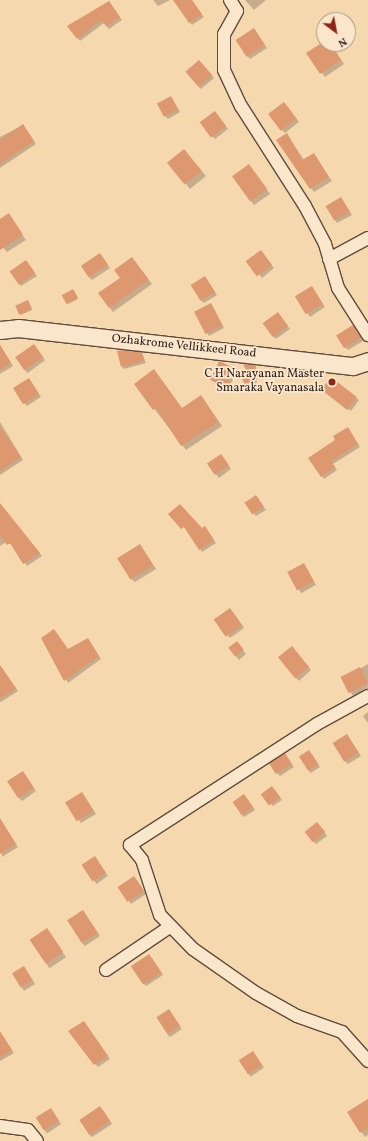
<!DOCTYPE html>
<style>
body{margin:0}
#map{position:relative;width:368px;height:1141px;overflow:hidden;background:#f6d8af;font-family:Vollkorn,serif}
div>[style]{position:absolute}
.shadow>*{inset:0;background:#0003;transform-origin:0 0}
.building>*{inset:0;background:#dd9870;transform-origin:0 0}
.roads{filter:drop-shadow(1px 0 #5e4c3e) drop-shadow(-1px 0 #5e4c3e) drop-shadow(0 1px #5e4c3e) drop-shadow(0 -1px #5e4c3e)}
.street>*{height:12px;margin:-6px;padding:0 6px;transform-origin:6px;border-radius:6px;background:#f9e6cb}
.secondary>*{height:17px;margin:-8.5px;padding:0 8.5px;transform-origin:8.5px;border-radius:8.5px;background:#f9e6cb}
.dots>*{width:11px;height:11px;translate:-50% -50%;box-sizing:border-box;border:2px solid #f9e6cb;border-radius:50%}
span{translate:-50% -50%;white-space:nowrap;text-align:center;line-height:1.15;-webkit-text-stroke:3.5px #f9e6cb;paint-order:stroke}
.street-label{font-size:12px;color:#2b1e19}
.poi-label{font-size:12px;color:#2b1e19}
.right{translate:-100% -50%;text-align:right}
.north{position:absolute;left:316px;top:12px;width:40px;height:40px;box-sizing:border-box;background:#f9e6cb;border:1px solid #a79684;border-radius:50%;rotate:148deg;font-size:11px;font-weight:700;line-height:16px;text-align:center;color:#2b1e19}
.north::after{content:'';display:block;margin:auto;width:14px;height:18px;background:#8f2418;clip-path:polygon(50% 0,100% 100%,50% 72%,0 100%)}
</style>
<div id="map">
<div class="shadow">
<div style="clip-path:polygon(153px 0,170px 0,158px 6px)"></div>
<div style="clip-path:polygon(189px 0,204px 17px,192px 25px,189px 22px)"></div>
<div style="clip-path:polygon(245px 0,266px 0,254px 10px)"></div>
<div style="clip-path:polygon(111px 5px,122px 20px,109px 29px,104px 23px,80px 41px,68px 27px)"></div>
<div style="clip-path:polygon(256px 32px,267px 48px,250px 59px,247px 56px)"></div>
<div style="clip-path:polygon(324px 42px,331px 44px,344px 64px,325px 77px,307px 53px)"></div>
<div style="clip-path:polygon(202px 64px,214px 78px,201px 89px,198px 86px)"></div>
<div style="clip-path:polygon(173px 100px,180px 112px,168px 119px,165px 116px)"></div>
<div style="clip-path:polygon(287px 106px,299px 122px,285px 133px,282px 130px)"></div>
<div style="clip-path:polygon(215px 112px,228px 129px,215px 139px,212px 136px)"></div>
<div style="clip-path:polygon(23px 125px,36px 144px,0 168px,0 137px)"></div>
<div style="clip-path:polygon(287px 134px,304px 160px,313px 154px,332px 181px,314px 192px,311px 188px,277px 140px)"></div>
<div style="clip-path:polygon(188px 155px,206px 176px,190px 189px,186px 184px)"></div>
<div style="clip-path:polygon(249px 165px,270px 194px,254px 205px,250px 200px)"></div>
<div style="clip-path:polygon(341px 198px,352px 215px,337px 223px,335px 220px)"></div>
<div style="clip-path:polygon(9px 215px,26px 240px,7px 252px,0 244px,0 220px)"></div>
<div style="clip-path:polygon(263px 254px,274px 268px,262px 278px,248px 261px)"></div>
<div style="clip-path:polygon(102px 257px,110px 268px,92px 280px,89px 277px)"></div>
<div style="clip-path:polygon(132px 258px,152px 284px,113px 312px,99px 294px,121px 278px)"></div>
<div style="clip-path:polygon(28px 264px,37px 276px,21px 286px,19px 284px)"></div>
<div style="clip-path:polygon(205px 278px,217px 295px,204px 303px,201px 300px)"></div>
<div style="clip-path:polygon(314px 290px,325px 307px,310px 317px,296px 298px)"></div>
<div style="clip-path:polygon(74px 291px,78px 299px,68px 304px,67px 303px)"></div>
<div style="clip-path:polygon(28px 301px,32px 310px,21px 315px,20px 314px)"></div>
<div style="clip-path:polygon(213px 307px,224px 328px,209px 336px,195px 313px)"></div>
<div style="clip-path:polygon(280px 316px,290px 329px,276px 339px,273px 336px)"></div>
<div style="clip-path:polygon(355px 329px,363px 341px,348px 350px,345px 347px)"></div>
<div style="clip-path:polygon(0 345px,13px 366px,0 374px)"></div>
<div style="left:34px;top:345px;width:19px;height:22px;rotate:54deg"></div>
<div style="clip-path:polygon(142px 353px,146px 363px,124px 369px,122px 367px)"></div>
<div style="left:220px;top:362px;width:20px;height:20px;rotate:30deg"></div>
<div style="clip-path:polygon(256px 366px,257px 388px,246px 387px,243px 385px)"></div>
<div style="clip-path:polygon(31px 382px,41px 397px,27px 406px,24px 403px)"></div>
<div style="clip-path:polygon(135px 384px,183px 409px,201px 397px,222px 426px,186px 450px)"></div>
<div style="clip-path:polygon(325px 392px,356px 398px,359px 400px,351px 411px)"></div>
<div style="clip-path:polygon(0 422px,23px 460px,0 475px)"></div>
<div style="clip-path:polygon(350px 431px,360px 447px,333px 464px,337px 470px,324px 479px,310px 458px)"></div>
<div style="clip-path:polygon(224px 458px,231px 469px,219px 478px,208px 464px)"></div>
<div style="clip-path:polygon(256px 497px,266px 510px,256px 516px,246px 503px)"></div>
<div style="clip-path:polygon(0 512px,7px 513px,42px 556px,27px 566px,13px 545px,6px 542px,0 546px)"></div>
<div style="clip-path:polygon(170px 514px,202px 529px,205px 527px,216px 543px,202px 552px,187px 529px)"></div>
<div style="clip-path:polygon(140px 545px,156px 569px,135px 582px,130px 578px)"></div>
<div style="left:304px;top:564px;width:24px;height:17px;rotate:60deg"></div>
<div style="clip-path:polygon(233px 612px,244px 628px,230px 638px,228px 636px)"></div>
<div style="clip-path:polygon(42px 638px,68px 650px,90px 642px,101px 659px,68px 683px)"></div>
<div style="clip-path:polygon(239px 645px,246px 654px,239px 660px,229px 648px)"></div>
<div style="clip-path:polygon(294px 650px,311px 670px,299px 681px,296px 678px)"></div>
<div style="clip-path:polygon(368px 664px,368px 687px,353px 696px,342px 679px)"></div>
<div style="clip-path:polygon(0 668px,18px 691px,1px 702px,0 701px)"></div>
<div style="clip-path:polygon(368px 712px,368px 723px,363px 716px)"></div>
<div style="clip-path:polygon(349px 738px,361px 756px,348px 764px,345px 761px)"></div>
<div style="clip-path:polygon(312px 754px,320px 767px,311px 773px,308px 770px)"></div>
<div style="clip-path:polygon(285px 755px,294px 767px,280px 776px,277px 773px)"></div>
<div style="clip-path:polygon(23px 772px,36px 791px,22px 801px,19px 798px)"></div>
<div style="clip-path:polygon(275px 790px,282px 800px,273px 806px,263px 794px)"></div>
<div style="clip-path:polygon(84px 796px,96px 814px,81px 823px,67px 803px)"></div>
<div style="clip-path:polygon(244px 796px,255px 810px,244px 817px,241px 814px)"></div>
<div style="clip-path:polygon(3px 824px,18px 847px,2px 857px,0 826px)"></div>
<div style="clip-path:polygon(320px 826px,327px 836px,316px 844px,306px 833px)"></div>
<div style="left:95px;top:858px;width:22px;height:14px;rotate:54deg"></div>
<div style="clip-path:polygon(137px 880px,146px 894px,131px 904px,119px 887px)"></div>
<div style="clip-path:polygon(83px 911px,100px 936px,85px 946px,82px 943px)"></div>
<div style="left:47px;top:929px;width:34px;height:20px;rotate:56deg"></div>
<div style="clip-path:polygon(152px 958px,163px 975px,146px 986px,143px 983px)"></div>
<div style="clip-path:polygon(26px 970px,35px 984px,24px 991px,22px 988px)"></div>
<div style="clip-path:polygon(171px 1013px,182px 1029px,170px 1037px,167px 1034px)"></div>
<div style="clip-path:polygon(86px 1025px,110px 1059px,98px 1067px,70px 1032px)"></div>
<div style="clip-path:polygon(0 1039px,5px 1040px,14px 1053px,0 1061px)"></div>
<div style="left:253px;top:1052px;width:19px;height:16px;rotate:55deg"></div>
<div style="clip-path:polygon(368px 1100px,368px 1135px,365px 1137px,348px 1112px)"></div>
<div style="left:51px;top:1109px;width:18px;height:17px;rotate:56deg"></div>
<div style="clip-path:polygon(103px 1110px,112px 1124px,92px 1137px,89px 1134px)"></div>
</div>
<div class="building">
<div style="clip-path:polygon(173px 0,192px 0,202px 14px,189px 23px)"></div>
<div style="clip-path:polygon(109px 1px,120px 17px,106px 26px,101px 20px,77px 39px,67px 26px)"></div>
<div style="left:254px;top:28px;width:20px;height:22px;rotate:57deg"></div>
<div style="clip-path:polygon(320px 44px,331px 44px,341px 60px,320px 74px,306px 53px)"></div>
<div style="left:199px;top:60px;width:20px;height:18px;rotate:49deg"></div>
<div style="left:171px;top:96px;width:15px;height:16px;rotate:62deg"></div>
<div style="left:284px;top:102px;width:21px;height:20px;rotate:53deg"></div>
<div style="left:215px;top:111px;width:19px;height:19px;rotate:54deg"></div>
<div style="clip-path:polygon(23px 124px,34px 141px,0 164px,0 140px)"></div>
<div style="clip-path:polygon(287px 133px,302px 160px,314px 153px,329px 177px,310px 189px,276px 140px)"></div>
<div style="left:184px;top:149px;width:28px;height:22px;rotate:51deg"></div>
<div style="left:249px;top:164px;width:31px;height:21px;rotate:54deg"></div>
<div style="left:341px;top:197px;width:17px;height:18px;rotate:59deg"></div>
<div style="clip-path:polygon(9px 213px,23px 235px,0 250px,0 219px)"></div>
<div style="left:261px;top:250px;width:19px;height:19px;rotate:54deg"></div>
<div style="left:100px;top:253px;width:14px;height:23px;rotate:56deg"></div>
<div style="clip-path:polygon(132px 257px,149px 280px,109px 308px,98px 293px,120px 278px,114px 270px)"></div>
<div style="left:26px;top:260px;width:16px;height:20px;rotate:55deg"></div>
<div style="left:205px;top:276px;width:19px;height:17px;rotate:58deg"></div>
<div style="left:312px;top:286px;width:21px;height:20px;rotate:59deg"></div>
<div style="left:73px;top:289px;width:10px;height:13px;rotate:61deg"></div>
<div style="left:28px;top:300px;width:10px;height:14px;rotate:66deg"></div>
<div style="left:211px;top:303px;width:25px;height:19px;rotate:63deg"></div>
<div style="left:278px;top:312px;width:17px;height:19px;rotate:54deg"></div>
<div style="left:353px;top:325px;width:15px;height:20px;rotate:58deg"></div>
<div style="left:34px;top:344px;width:16px;height:23px;rotate:55deg"></div>
<div style="clip-path:polygon(0 345px,11px 363px,0 370px)"></div>
<div style="clip-path:polygon(122px 350px,142px 352px,144px 361px,121px 367px,117px 351px)"></div>
<div style="left:219px;top:361px;width:17px;height:21px;rotate:24deg"></div>
<div style="left:244px;top:364px;width:12px;height:21px;rotate:5deg"></div>
<div style="clip-path:polygon(154px 369px,182px 408px,201px 395px,219px 422px,181px 446px,156px 408px,153px 410px,134px 384px)"></div>
<div style="left:331px;top:377px;width:33px;height:16px;rotate:38deg"></div>
<div style="left:29px;top:378px;width:19px;height:19px;rotate:58deg"></div>
<div style="clip-path:polygon(0 427px,21px 457px,0 471px)"></div>
<div style="clip-path:polygon(348px 427px,358px 444px,331px 461px,335px 467px,321px 477px,308px 458px,335px 440px,333px 436px)"></div>
<div style="left:221px;top:454px;width:14px;height:17px;rotate:56deg"></div>
<div style="left:256px;top:495px;width:14px;height:14px;rotate:56deg"></div>
<div style="clip-path:polygon(0 503px,40px 553px,23px 564px,10px 543px,7px 545px,0 535px)"></div>
<div style="clip-path:polygon(180px 504px,202px 528px,205px 526px,214px 540px,199px 550px,184px 527px,181px 529px,168px 514px)"></div>
<div style="left:140px;top:544px;width:25px;height:27px;rotate:58deg"></div>
<div style="left:304px;top:563px;width:21px;height:19px;rotate:62deg"></div>
<div style="left:230px;top:608px;width:21px;height:20px;rotate:55deg"></div>
<div style="clip-path:polygon(54px 629px,68px 649px,88px 638px,99px 656px,64px 681px,41px 638px)"></div>
<div style="left:237px;top:641px;width:11px;height:11px;rotate:52deg"></div>
<div style="left:292px;top:646px;width:27px;height:18px;rotate:51deg"></div>
<div style="clip-path:polygon(0 665px,16px 688px,0 699px)"></div>
<div style="left:360px;top:667px;width:18px;height:22px;rotate:63deg"></div>
<div style="left:347px;top:734px;width:22px;height:17px;rotate:58deg"></div>
<div style="left:309px;top:750px;width:17px;height:12px;rotate:57deg"></div>
<div style="left:285px;top:753px;width:13px;height:19px;rotate:58deg"></div>
<div style="left:23px;top:771px;width:20px;height:19px;rotate:57deg"></div>
<div style="left:272px;top:786px;width:14px;height:14px;rotate:54deg"></div>
<div style="left:82px;top:792px;width:22px;height:20px;rotate:58deg"></div>
<div style="left:244px;top:794px;width:16px;height:14px;rotate:55deg"></div>
<div style="clip-path:polygon(0 818px,16px 844px,0 854px)"></div>
<div style="left:317px;top:822px;width:13px;height:16px;rotate:51deg"></div>
<div style="left:95px;top:856px;width:20px;height:16px;rotate:57deg"></div>
<div style="left:134px;top:876px;width:18px;height:20px;rotate:56deg"></div>
<div style="left:83px;top:910px;width:27px;height:19px;rotate:57deg"></div>
<div style="left:47px;top:928px;width:29px;height:21px;rotate:56deg"></div>
<div style="left:149px;top:954px;width:22px;height:22px;rotate:56deg"></div>
<div style="left:24px;top:966px;width:17px;height:14px;rotate:59deg"></div>
<div style="left:169px;top:1009px;width:20px;height:15px;rotate:57deg"></div>
<div style="clip-path:polygon(84px 1021px,108px 1056px,94px 1065px,68px 1031px)"></div>
<div style="clip-path:polygon(0 1031px,12px 1050px,0 1057px)"></div>
<div style="left:253px;top:1051px;width:17px;height:17px;rotate:57deg"></div>
<div style="clip-path:polygon(368px 1099px,368px 1128px,360px 1133px,347px 1112px)"></div>
<div style="left:100px;top:1106px;width:18px;height:25px;rotate:56deg"></div>
<div style="left:51px;top:1108px;width:15px;height:18px;rotate:58deg"></div>
</div>
<div class="roads">
<div class="street">
<div style="left:230px;top:0;width:13px;rotate:58deg"></div>
<div style="left:237px;top:11px;width:26px;rotate:119deg"></div>
<div style="left:224px;top:34px;width:36px;rotate:90deg"></div>
<div style="left:224px;top:70px;width:40px;rotate:65deg"></div>
<div style="left:241px;top:106px;width:119px;rotate:57.4deg"></div>
<div style="left:305px;top:206px;width:43px;rotate:62.2deg"></div>
<div style="left:325px;top:244px;width:46px;rotate:73.5deg"></div>
<div style="left:338px;top:288px;width:56px;rotate:57.4deg"></div>
<div style="left:329px;top:259px;width:44px;rotate:-28.3deg"></div>
<div style="left:368px;top:696px;width:58px;rotate:151.2deg"></div>
<div style="left:317px;top:724px;width:223px;rotate:147.1deg"></div>
<div style="left:130px;top:845px;width:19px;rotate:51deg"></div>
<div style="left:142px;top:860px;width:58px;rotate:71.9deg"></div>
<div style="left:160px;top:915px;width:47px;rotate:45.9deg"></div>
<div style="left:193px;top:949px;width:77px;rotate:34.9deg"></div>
<div style="left:256px;top:993px;width:47px;rotate:29.3deg"></div>
<div style="left:297px;top:1016px;width:48px;rotate:19.6deg"></div>
<div style="left:342px;top:1032px;width:39px;rotate:48deg"></div>
<div style="left:106px;top:970px;width:78px;rotate:-34.1deg"></div>
<div style="left:0;top:1126px;width:28px;rotate:8deg"></div>
<div style="left:28px;top:1130px;width:14px;rotate:51deg"></div>
</div>
<div class="secondary">
<div style="left:0;top:330px;width:18px;rotate:-6deg"></div>
<div style="left:18px;top:328px;width:337px;rotate:6.5deg"></div>
<div style="left:353px;top:366px;width:16px;rotate:-18deg"></div>
</div>
</div>
<div class="dots">
<div style="left:332px;top:382px;background:#8f2418"></div>
</div>
<div class="street-label">
<span style="left:184px;top:347px;rotate:6deg">Ozhakrome Vellikkeel Road</span>
</div>
<div class="poi-label">
<span class="right" style="left:324px;top:382px">C H Narayanan Master<br>Smaraka Vayanasala</span>
</div>
<div class="north">N</div>
</div>
